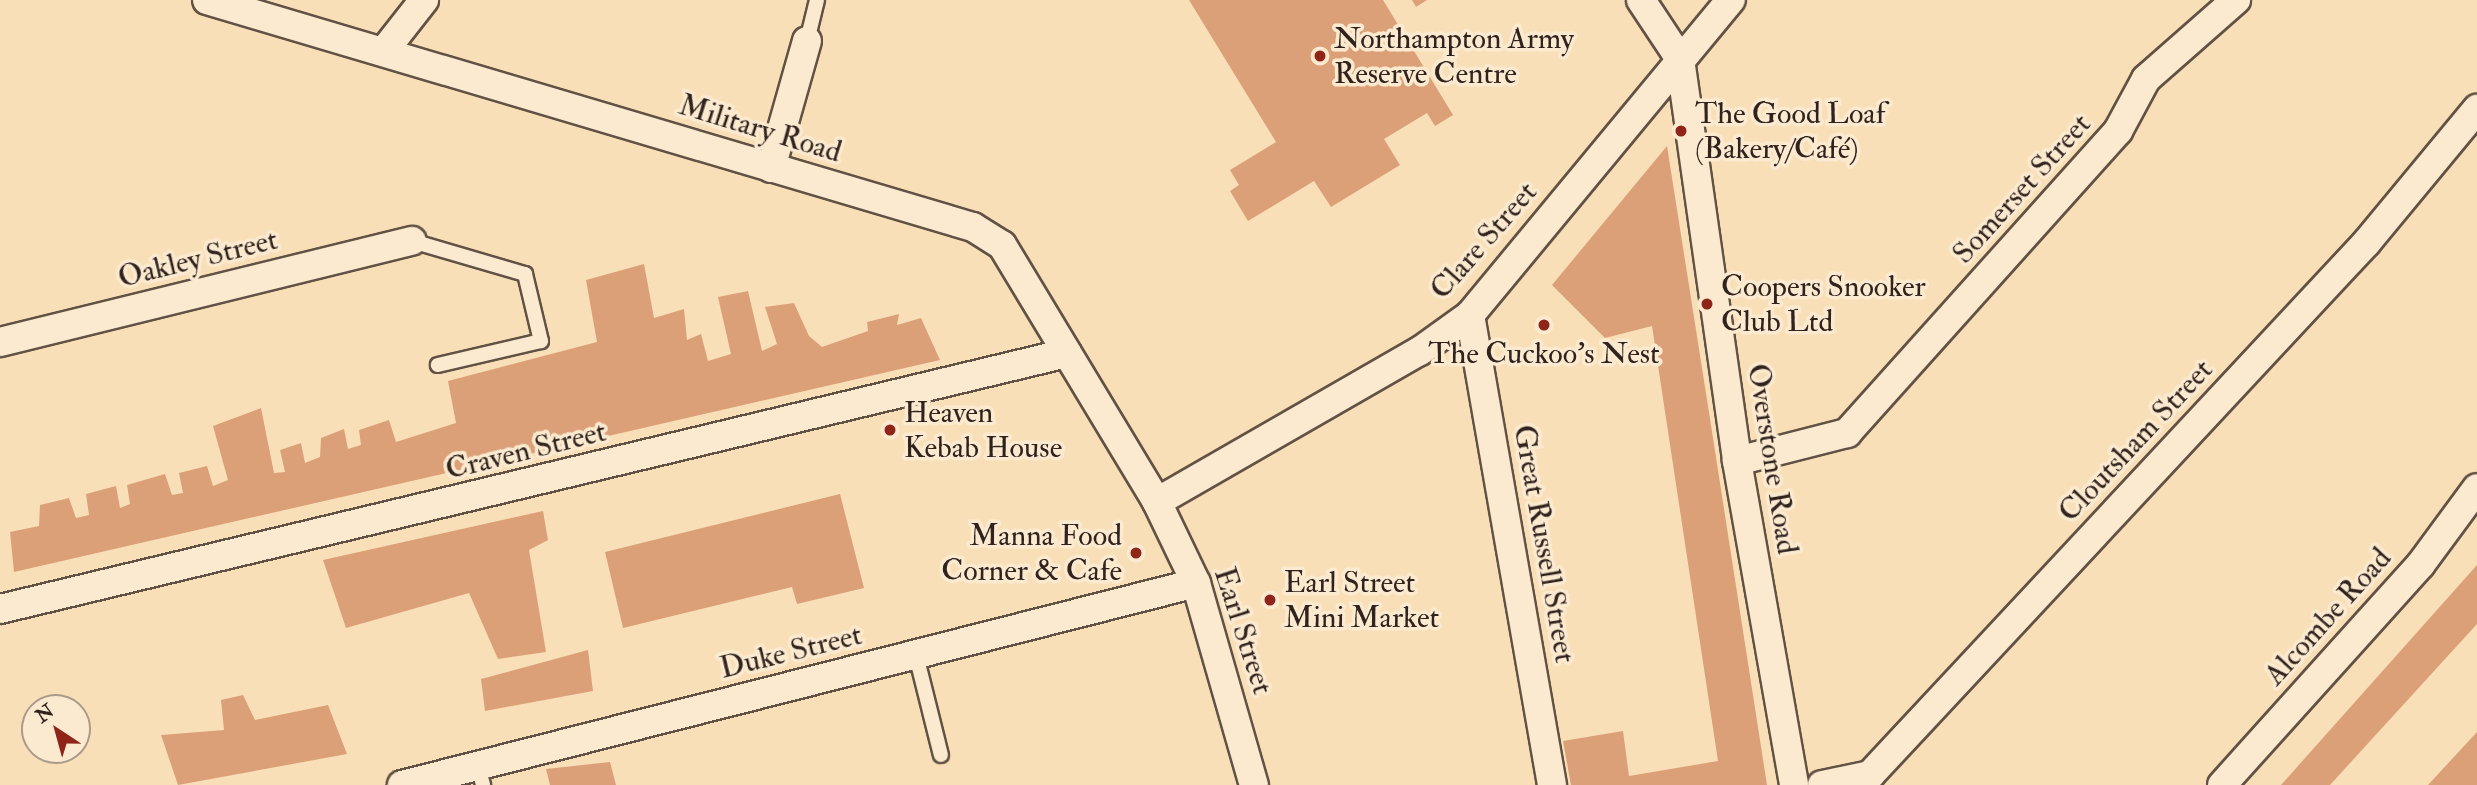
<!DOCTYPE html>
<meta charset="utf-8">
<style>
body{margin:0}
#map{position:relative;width:2477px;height:785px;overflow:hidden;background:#f9dfb7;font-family:"IM FELL Double Pica",serif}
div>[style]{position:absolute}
.building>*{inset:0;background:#dca078}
.roads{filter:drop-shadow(2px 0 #625244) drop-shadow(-2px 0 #625244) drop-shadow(0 2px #625244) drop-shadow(0 -2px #625244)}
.lane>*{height:14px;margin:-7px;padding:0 7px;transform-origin:7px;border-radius:7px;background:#fbead0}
.street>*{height:28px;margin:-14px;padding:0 14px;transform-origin:14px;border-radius:14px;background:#fbead0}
.dots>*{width:19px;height:19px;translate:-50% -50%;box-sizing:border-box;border:4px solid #fbead0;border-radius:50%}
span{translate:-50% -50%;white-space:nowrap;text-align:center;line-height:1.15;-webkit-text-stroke:7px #fbead0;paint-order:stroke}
.poi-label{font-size:30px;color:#30231e}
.left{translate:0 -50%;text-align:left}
.right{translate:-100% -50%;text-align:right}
.street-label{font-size:30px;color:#30231e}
.north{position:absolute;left:21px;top:694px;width:70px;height:70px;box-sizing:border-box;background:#fbead0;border:2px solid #aa9a89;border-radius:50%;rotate:324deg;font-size:19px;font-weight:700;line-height:28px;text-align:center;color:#30231e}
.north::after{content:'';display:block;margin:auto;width:24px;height:32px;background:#8f2418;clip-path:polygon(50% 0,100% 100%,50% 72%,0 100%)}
</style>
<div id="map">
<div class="building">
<div style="clip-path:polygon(1189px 0,1383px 0,1453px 115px,1435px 126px,1427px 113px,1384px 139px,1400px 165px,1331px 207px,1314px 181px,1248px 221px,1230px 191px,1239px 185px,1230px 170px,1276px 142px)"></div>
<div style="clip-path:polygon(1412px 0,1427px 0,1416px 7px)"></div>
<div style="clip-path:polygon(1667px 146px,1708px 406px,1767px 785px,1571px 785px,1563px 741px,1623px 731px,1629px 776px,1718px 761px,1652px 326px,1605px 338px,1552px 285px)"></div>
<div style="clip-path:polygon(644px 264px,654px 318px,684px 309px,687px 340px,701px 334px,708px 361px,731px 354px,718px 297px,748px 291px,762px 351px,777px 344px,765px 307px,794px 303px,809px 336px,822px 347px,868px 331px,867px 322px,899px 314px,897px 325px,921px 318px,940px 360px,14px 572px,10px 532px,39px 526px,40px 505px,69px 498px,76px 518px,89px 515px,86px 494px,116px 486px,120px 508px,130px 504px,127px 485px,165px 474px,172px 495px,183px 493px,179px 473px,207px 466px,213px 486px,228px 480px,213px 426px,261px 408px,274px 473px,285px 472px,280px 450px,301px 443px,305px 463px,320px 457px,321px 438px,344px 429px,348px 449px,361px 445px,359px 430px,389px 420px,396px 442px,456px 423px,448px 381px,597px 342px,586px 280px)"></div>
<div style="clip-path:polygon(840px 494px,864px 588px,797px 604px,792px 587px,623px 628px,605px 552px)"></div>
<div style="clip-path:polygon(543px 511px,548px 540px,529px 550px,546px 652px,498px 659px,469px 593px,346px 628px,323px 560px)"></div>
<div style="clip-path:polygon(2477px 565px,2477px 624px,2330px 785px,2281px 785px)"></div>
<div style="clip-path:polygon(588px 650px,593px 691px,485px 711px,481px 679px)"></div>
<div style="clip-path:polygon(243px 695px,255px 720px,328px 705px,347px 754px,178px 785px,161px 735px,224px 730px,221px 700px)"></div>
<div style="clip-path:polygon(2477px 732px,2477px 785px,2428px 785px)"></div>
<div style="clip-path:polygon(610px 762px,616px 785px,550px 785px,546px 769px)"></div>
</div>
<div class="roads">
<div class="lane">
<div style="left:807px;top:41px;width:42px;rotate:-76.3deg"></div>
<div style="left:412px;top:241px;width:118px;rotate:16.3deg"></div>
<div style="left:525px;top:274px;width:69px;rotate:76.6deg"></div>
<div style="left:541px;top:341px;width:106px;rotate:166.9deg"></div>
<div style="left:916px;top:655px;width:103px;rotate:76deg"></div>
<div style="left:478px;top:766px;width:20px;rotate:75deg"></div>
</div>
<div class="street">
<div style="left:207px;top:0;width:799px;rotate:16.51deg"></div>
<div style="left:973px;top:227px;width:34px;rotate:32deg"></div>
<div style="left:1002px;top:245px;width:300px;rotate:58.9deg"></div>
<div style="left:1157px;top:502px;width:90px;rotate:64.3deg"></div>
<div style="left:1196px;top:583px;width:210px;rotate:74deg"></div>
<div style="left:1641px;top:0;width:71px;rotate:56.5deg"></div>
<div style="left:1680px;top:59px;width:406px;rotate:81.9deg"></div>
<div style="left:1737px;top:461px;width:329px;rotate:80deg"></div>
<div style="left:384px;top:51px;width:65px;rotate:-51.9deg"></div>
<div style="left:771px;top:168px;width:132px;rotate:-74.2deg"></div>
<div style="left:1470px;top:315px;width:477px;rotate:80.1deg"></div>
<div style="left:0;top:342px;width:424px;rotate:-13.8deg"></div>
<div style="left:1737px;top:461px;width:114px;rotate:-14.3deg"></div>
<div style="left:1847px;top:433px;width:406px;rotate:-48.1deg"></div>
<div style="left:2118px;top:131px;width:59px;rotate:-61.7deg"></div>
<div style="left:2146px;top:79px;width:120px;rotate:-41.3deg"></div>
<div style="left:1157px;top:502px;width:303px;rotate:-29.9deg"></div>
<div style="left:1420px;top:351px;width:62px;rotate:-35.8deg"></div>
<div style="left:1470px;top:315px;width:409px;rotate:-50.4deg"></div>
<div style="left:0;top:609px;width:1097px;rotate:-13.49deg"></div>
<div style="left:402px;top:785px;width:819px;rotate:-14.27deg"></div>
<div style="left:1822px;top:785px;width:49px;rotate:-11.8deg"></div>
<div style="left:1870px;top:775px;width:729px;rotate:-47deg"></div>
<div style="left:2367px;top:242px;width:173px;rotate:-50.4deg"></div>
<div style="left:2222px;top:785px;width:297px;rotate:-48deg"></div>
<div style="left:2421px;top:564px;width:94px;rotate:-53.6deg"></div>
</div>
</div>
<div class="dots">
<div style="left:1320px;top:56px;background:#8f2418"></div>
<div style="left:1681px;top:131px;background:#8f2418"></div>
<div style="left:1707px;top:304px;background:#8f2418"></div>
<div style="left:1544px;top:325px;background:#8f2418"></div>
<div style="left:890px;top:430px;background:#8f2418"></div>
<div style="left:1136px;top:553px;background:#8f2418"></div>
<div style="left:1270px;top:600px;background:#8f2418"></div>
</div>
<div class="poi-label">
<span class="left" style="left:1334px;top:56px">Northampton Army<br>Reserve Centre</span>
<span class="left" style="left:1695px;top:131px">The Good Loaf<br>(Bakery/Café)</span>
<span class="left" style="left:1721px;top:304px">Coopers Snooker<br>Club Ltd</span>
<span style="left:1544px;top:354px">The Cuckoo's Nest</span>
<span class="left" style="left:904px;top:430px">Heaven<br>Kebab House</span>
<span class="right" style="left:1122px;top:553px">Manna Food<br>Corner &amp; Cafe</span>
<span class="left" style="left:1284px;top:600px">Earl Street<br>Mini Market</span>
</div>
<div class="street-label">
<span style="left:760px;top:129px;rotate:17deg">Military Road</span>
<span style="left:2022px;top:189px;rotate:-48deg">Somerset Street</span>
<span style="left:1484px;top:241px;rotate:-49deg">Clare Street</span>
<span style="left:198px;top:259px;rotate:-14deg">Oakley Street</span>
<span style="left:2136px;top:441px;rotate:-47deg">Cloutsham Street</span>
<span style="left:526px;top:451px;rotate:-14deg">Craven Street</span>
<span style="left:1772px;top:459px;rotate:81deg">Overstone Road</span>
<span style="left:1544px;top:544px;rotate:80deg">Great Russell Street</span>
<span style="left:2328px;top:617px;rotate:-48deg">Alcombe Road</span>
<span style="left:1243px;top:631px;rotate:72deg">Earl Street</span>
<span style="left:791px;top:652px;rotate:-14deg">Duke Street</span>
</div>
<div class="north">N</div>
</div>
